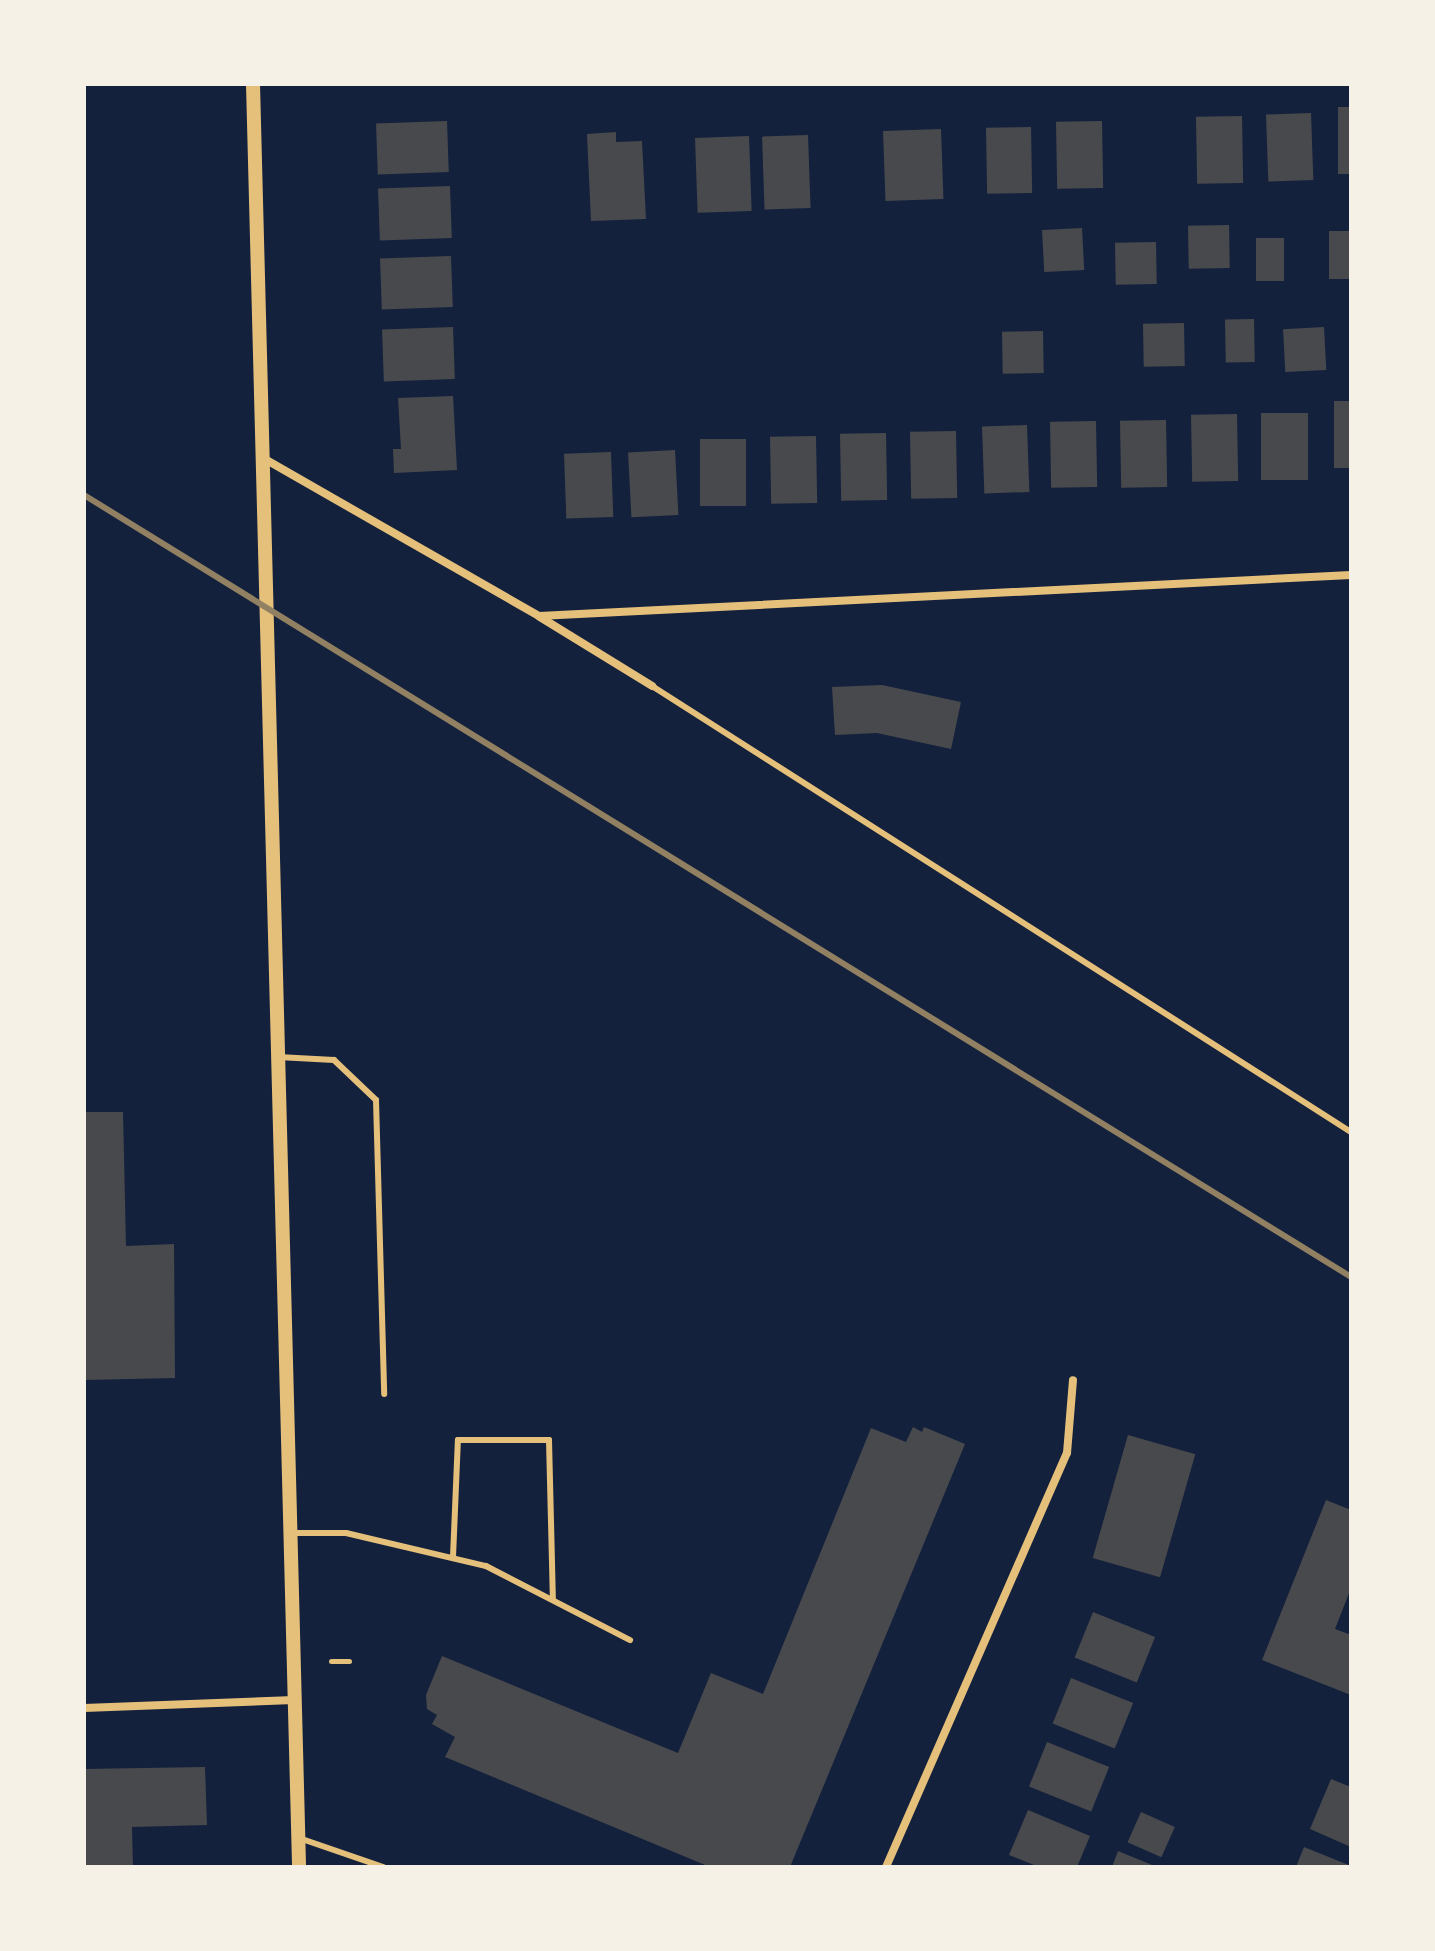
<!DOCTYPE html>
<style>
body{margin:0}
#map{position:relative;width:1435px;height:1951px;overflow:hidden;background:#14213d;font-family:"Exo 2",sans-serif}
div>[style]{position:absolute}
.building>*{inset:0;background:#48494c;transform-origin:0 0}
.path>*{height:5px;margin:-2.5px;padding:0 2.5px;transform-origin:2.5px;border-radius:2.5px;background:#e5c07b}
.service>*{height:6px;margin:-3px;padding:0 3px;transform-origin:3px;border-radius:3px;background:#e5c07b}
.minor>*{height:8px;margin:-4px;padding:0 4px;transform-origin:4px;border-radius:4px;background:#e5c07b}
.tertiary>*{height:14px;margin:-7px;padding:0 7px;transform-origin:7px;border-radius:7px;background:#e5c07b}
.rail>*{height:6px;margin:-3px;padding:0 3px;transform-origin:3px;border-radius:3px;background:#918062}
span{translate:-50% -50%;white-space:nowrap;text-align:center;line-height:1.15;-webkit-text-stroke:6px #f6f1e7;paint-order:stroke}
.frame{position:absolute;inset:0;border:86px solid #f6f1e7;pointer-events:none}
</style>
<div id="map">
<div class="building">
<div style="left:1351px;top:107px;width:67px;height:13px;rotate:90deg"></div>
<div style="left:1311px;top:113px;width:67px;height:45px;rotate:88deg"></div>
<div style="left:1242px;top:116px;width:67px;height:46px;rotate:89deg"></div>
<div style="left:447px;top:121px;width:51px;height:71px;rotate:88deg"></div>
<div style="left:1102px;top:121px;width:67px;height:46px;rotate:89deg"></div>
<div style="left:1031px;top:127px;width:66px;height:45px;rotate:89deg"></div>
<div style="left:941px;top:129px;width:70px;height:58px;rotate:88deg"></div>
<div style="clip-path:polygon(616px 132px,616px 142px,642px 141px,646px 219px,591px 221px,587px 134px)"></div>
<div style="left:808px;top:135px;width:73px;height:46px;rotate:88deg"></div>
<div style="left:749px;top:136px;width:75px;height:54px;rotate:88deg"></div>
<div style="left:450px;top:186px;width:52px;height:72px;rotate:88deg"></div>
<div style="left:1229px;top:225px;width:43px;height:41px;rotate:89deg"></div>
<div style="left:1082px;top:228px;width:42px;height:40px;rotate:87deg"></div>
<div style="left:1351px;top:231px;width:48px;height:22px;rotate:90deg"></div>
<div style="left:1256px;top:238px;width:28px;height:43px"></div>
<div style="left:1156px;top:242px;width:42px;height:41px;rotate:89deg"></div>
<div style="left:451px;top:256px;width:51px;height:71px;rotate:88deg"></div>
<div style="left:1254px;top:319px;width:43px;height:29px;rotate:89deg"></div>
<div style="left:1184px;top:323px;width:43px;height:41px;rotate:89deg"></div>
<div style="left:453px;top:327px;width:52px;height:71px;rotate:88deg"></div>
<div style="left:1324px;top:327px;width:43px;height:41px;rotate:87deg"></div>
<div style="left:1043px;top:331px;width:42px;height:41px;rotate:89deg"></div>
<div style="clip-path:polygon(453px 396px,457px 470px,394px 473px,393px 449px,401px 449px,398px 398px)"></div>
<div style="left:1334px;top:401px;width:17px;height:67px"></div>
<div style="left:1261px;top:413px;width:47px;height:67px"></div>
<div style="left:1237px;top:414px;width:67px;height:46px;rotate:89deg"></div>
<div style="left:1166px;top:420px;width:67px;height:46px;rotate:89deg"></div>
<div style="left:1096px;top:421px;width:66px;height:46px;rotate:89deg"></div>
<div style="left:1027px;top:425px;width:67px;height:45px;rotate:88deg"></div>
<div style="left:956px;top:431px;width:67px;height:46px;rotate:89deg"></div>
<div style="left:886px;top:433px;width:67px;height:46px;rotate:89deg"></div>
<div style="left:816px;top:436px;width:67px;height:46px;rotate:89deg"></div>
<div style="left:746px;top:439px;width:67px;height:46px;rotate:90deg"></div>
<div style="left:675px;top:450px;width:65px;height:47px;rotate:87deg"></div>
<div style="left:611px;top:452px;width:65px;height:47px;rotate:88deg"></div>
<div style="clip-path:polygon(882px 685px,961px 702px,951px 749px,877px 733px,835px 735px,832px 687px)"></div>
<div style="clip-path:polygon(84px 1112px,123px 1112px,126px 1246px,174px 1244px,175px 1378px,84px 1380px)"></div>
<div style="clip-path:polygon(913px 1427px,922px 1432px,924px 1427px,965px 1444px,790px 1867px,710px 1867px,445px 1757px,455px 1737px,432px 1724px,437px 1715px,427px 1709px,426px 1695px,442px 1656px,678px 1753px,711px 1673px,763px 1694px,871px 1428px,906px 1442px)"></div>
<div style="left:1128px;top:1435px;width:70px;height:128px;rotate:16deg"></div>
<div style="clip-path:polygon(1326px 1500px,1351px 1510px,1351px 1588px,1335px 1629px,1351px 1635px,1351px 1695px,1262px 1660px)"></div>
<div style="left:1093px;top:1612px;width:67px;height:49px;rotate:22deg"></div>
<div style="left:1071px;top:1678px;width:67px;height:49px;rotate:22deg"></div>
<div style="left:1047px;top:1742px;width:67px;height:48px;rotate:22deg"></div>
<div style="clip-path:polygon(205px 1767px,207px 1825px,132px 1827px,133px 1867px,84px 1867px,84px 1769px)"></div>
<div style="clip-path:polygon(1331px 1779px,1351px 1787px,1351px 1847px,1310px 1829px)"></div>
<div style="clip-path:polygon(1028px 1810px,1090px 1836px,1077px 1867px,1039px 1867px,1009px 1855px)"></div>
<div style="left:1141px;top:1812px;width:37px;height:33px;rotate:24deg"></div>
<div style="clip-path:polygon(1304px 1847px,1351px 1866px,1351px 1867px,1296px 1867px)"></div>
<div style="clip-path:polygon(1118px 1851px,1157px 1867px,1112px 1867px)"></div>
</div>
<div class="path">
<div style="left:331px;top:1661px;width:18px"></div>
</div>
<div class="service">
<div style="left:652px;top:686px;width:829px;rotate:32.54deg"></div>
<div style="left:278px;top:1057px;width:56px;rotate:3.1deg"></div>
<div style="left:334px;top:1060px;width:58px;rotate:43.6deg"></div>
<div style="left:376px;top:1100px;width:294px;rotate:88.4deg"></div>
<div style="left:290px;top:1533px;width:56px"></div>
<div style="left:346px;top:1533px;width:144px;rotate:13.3deg"></div>
<div style="left:486px;top:1566px;width:162px;rotate:27.2deg"></div>
<div style="left:453px;top:1557px;width:117px;rotate:-87.6deg"></div>
<div style="left:458px;top:1440px;width:91px"></div>
<div style="left:549px;top:1440px;width:159px;rotate:88.6deg"></div>
<div style="left:299px;top:1838px;width:89px;rotate:19deg"></div>
</div>
<div class="minor">
<div style="left:263px;top:458px;width:318px;rotate:29.8deg"></div>
<div style="left:539px;top:616px;width:813px;rotate:-2.89deg"></div>
<div style="left:540px;top:617px;width:132px;rotate:31.6deg"></div>
<div style="left:84px;top:1708px;width:210px;rotate:-2.2deg"></div>
<div style="left:886px;top:1867px;width:452px;rotate:-66.4deg"></div>
<div style="left:1067px;top:1453px;width:73px;rotate:-85.3deg"></div>
</div>
<div class="tertiary">
<div style="left:253px;top:84px;width:1784px;rotate:88.52deg"></div>
</div>
<div class="rail">
<div style="left:84px;top:495px;width:1489px;rotate:31.68deg"></div>
</div>
<div class="frame"></div>
</div>
